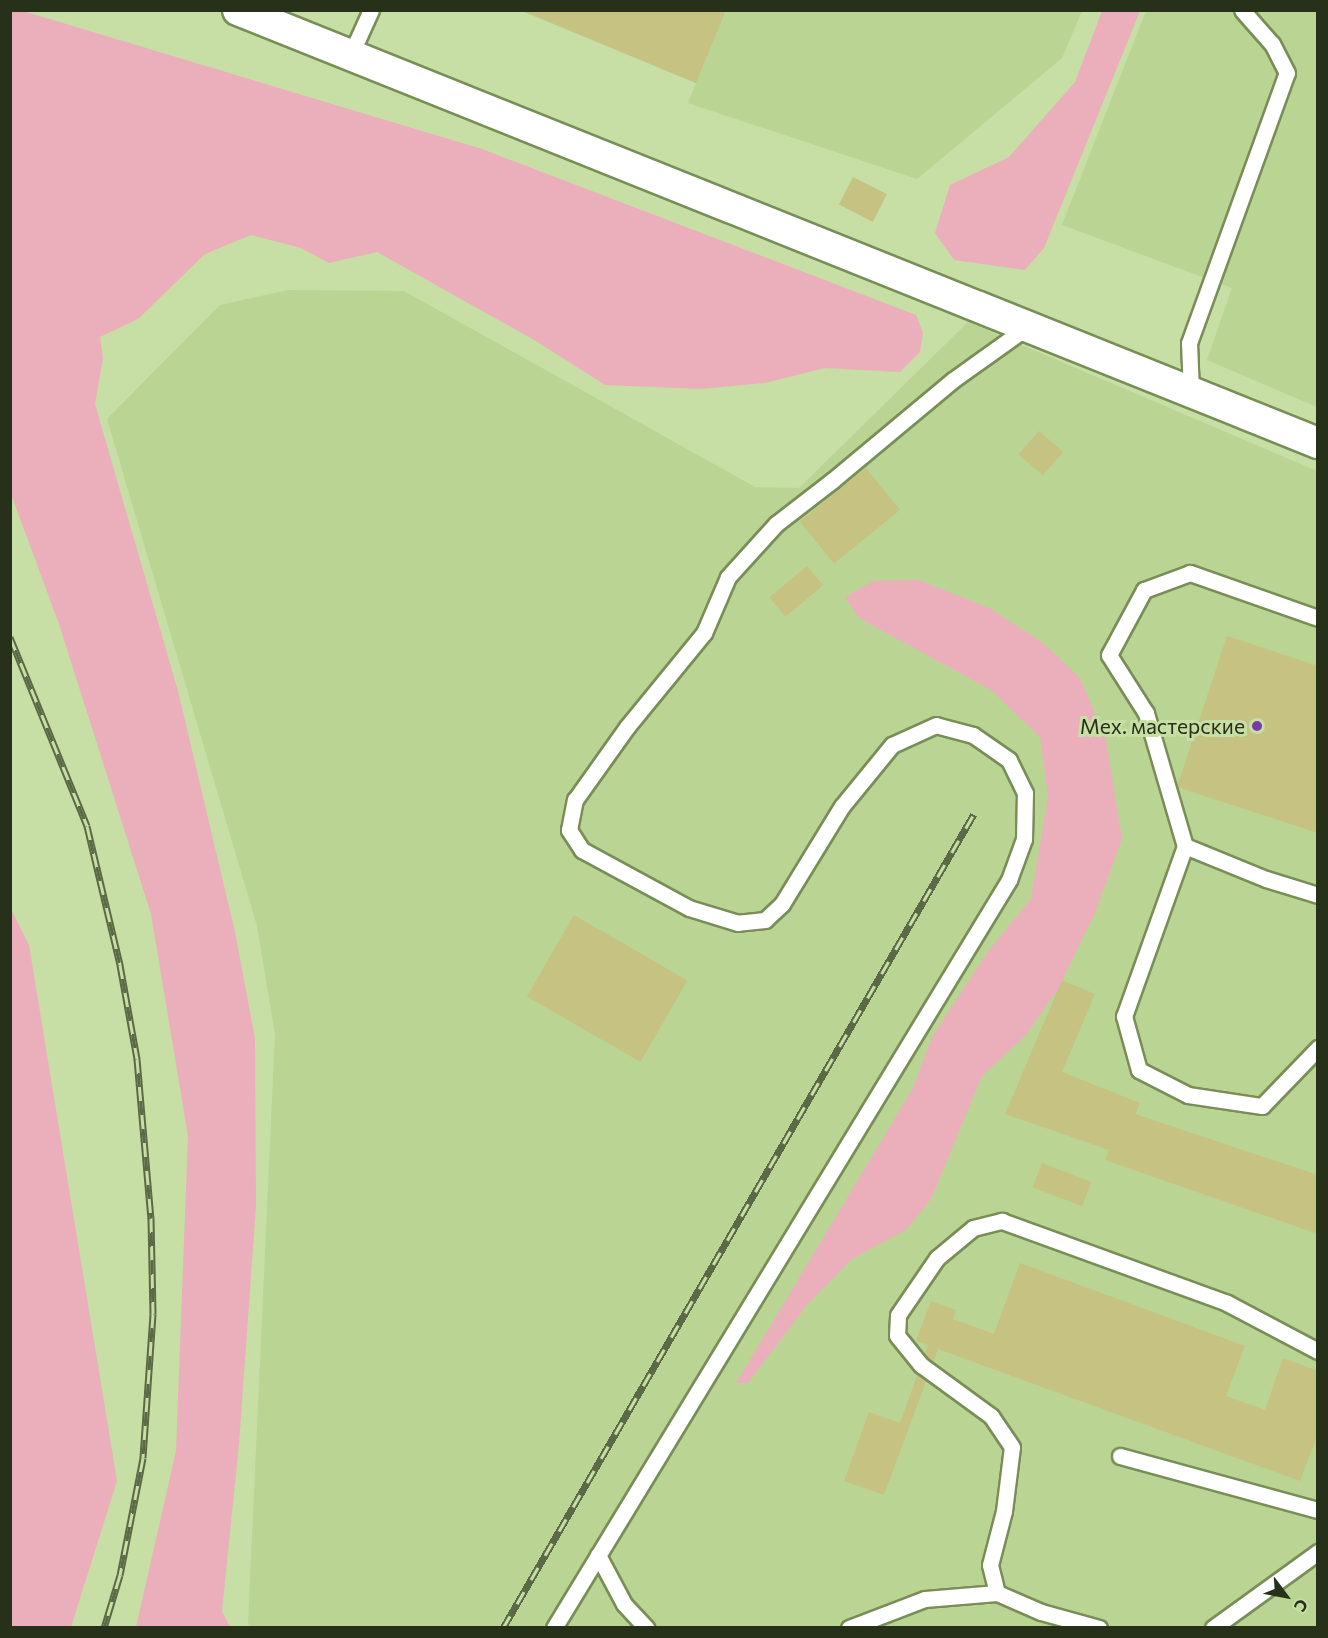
<!DOCTYPE html>
<meta charset="utf-8">
<style>
body{margin:0}
#map{position:relative;width:1328px;height:1638px;overflow:hidden;background:#c7dea4;font-family:Commissioner,sans-serif}
div>[style]{position:absolute}
.built>*{inset:0;background:#bad493}
.green>*{inset:0;background:#eaafbb}
.building>*{inset:0;background:#c5c282;transform-origin:0 0}
.roads{filter:drop-shadow(2px 0 #798e57) drop-shadow(-2px 0 #798e57) drop-shadow(0 2px #798e57) drop-shadow(0 -2px #798e57)}
.lane>*{height:15px;margin:-7.5px;padding:0 7.5px;transform-origin:7.5px;border-radius:7.5px;background:#fff}
.street>*{height:30px;margin:-15px;padding:0 15px;transform-origin:15px;border-radius:15px;background:#fff}
.rail>*{height:7px;margin-top:-3.5px;transform-origin:0;background:repeating-linear-gradient(90deg,#c7dea4 0 14px,#5b6946 0 28px);box-sizing:border-box;border-block:2px solid #5b6946}
.dots>*{width:16px;height:16px;translate:-50% -50%;box-sizing:border-box;border:3px solid #c7dea4;border-radius:50%}
span{translate:-50% -50%;white-space:nowrap;text-align:center;line-height:1.15;-webkit-text-stroke:6px #c7dea4;paint-order:stroke}
.poi-label{font-size:21px;color:#273019}
.right{translate:-100% -50%;text-align:right}
.frame{position:absolute;inset:0;border:12px solid #273019;pointer-events:none}
.north{position:absolute;left:1256px;top:1566px;width:60px;height:60px;-webkit-text-stroke:4px #c7dea4;paint-order:stroke;rotate:122deg;font-size:16px;font-weight:700;line-height:24px;text-align:center;color:#273019}
.north::after{content:'';display:block;margin:auto;width:21px;height:27px;background:#273019;clip-path:polygon(50% 0,100% 100%,50% 72%,0 100%)}
</style>
<div id="map">
<div class="built">
<div style="clip-path:polygon(521px 11px,1082px 11px,1062px 58px,917px 179px,688px 103px,696px 83px)"></div>
<div style="clip-path:polygon(1146px 11px,1317px 11px,1317px 407px,1207px 360px,1232px 288px,1062px 225px)"></div>
<div style="clip-path:polygon(288px 290px,404px 291px,755px 487px,799px 488px,968px 322px,1317px 471px,1317px 1627px,251px 1627px,248px 1624px,275px 1035px,257px 926px,107px 419px,220px 305px)"></div>
</div>
<div class="green">
<div style="clip-path:polygon(11px 10px,23px 11px,482px 149px,916px 315px,923px 333px,920px 352px,900px 372px,825px 368px,765px 383px,700px 389px,605px 385px,536px 341px,377px 252px,329px 263px,301px 248px,251px 235px,205px 254px,138px 319px,100px 337px,103px 358px,95px 404px,178px 691px,235px 932px,255px 1038px,256px 1206px,239px 1444px,222px 1611px,230px 1627px,136px 1627px,176px 1451px,188px 1136px,151px 914px,59px 624px,11px 494px)"></div>
<div style="clip-path:polygon(1102px 11px,1140px 11px,1044px 248px,1025px 270px,954px 260px,935px 233px,950px 185px,1009px 157px,1075px 82px)"></div>
<div style="clip-path:polygon(919px 580px,991px 609px,1043px 643px,1080px 678px,1106px 740px,1122px 839px,1095px 913px,1058px 989px,1026px 1035px,982px 1076px,931px 1199px,907px 1229px,852px 1259px,807px 1305px,748px 1383px,736px 1383px,913px 1088px,932px 1037px,989px 950px,1031px 899px,1048px 797px,1040px 737px,991px 690px,859px 618px,845px 597px,873px 581px)"></div>
<div style="clip-path:polygon(10px 907px,29px 945px,117px 1481px,71px 1627px,11px 1627px)"></div>
</div>
<div class="building">
<div style="clip-path:polygon(521px 10px,726px 10px,696px 83px)"></div>
<div style="left:853px;top:177px;width:38px;height:31px;rotate:27deg"></div>
<div style="left:1039px;top:431px;width:32px;height:31px;rotate:41deg"></div>
<div style="left:866px;top:468px;width:54px;height:85px;rotate:51deg"></div>
<div style="left:807px;top:566px;width:25px;height:49px;rotate:50deg"></div>
<div style="clip-path:polygon(1227px 636px,1318px 666px,1318px 833px,1177px 787px)"></div>
<div style="left:574px;top:915px;width:131px;height:94px;rotate:30deg"></div>
<div style="clip-path:polygon(1062px 980px,1095px 994px,1062px 1072px,1140px 1103px,1135px 1114px,1318px 1175px,1318px 1234px,1105px 1160px,1109px 1150px,1005px 1114px)"></div>
<div style="left:1042px;top:1163px;width:53px;height:26px;rotate:21deg"></div>
<div style="clip-path:polygon(1020px 1263px,1245px 1346px,1226px 1396px,1265px 1410px,1283px 1358px,1318px 1371px,1318px 1434px,1300px 1481px,938px 1349px,884px 1495px,844px 1481px,869px 1412px,900px 1423px,928px 1345px,916px 1341px,931px 1301px,956px 1310px,953px 1319px,994px 1334px)"></div>
</div>
<div class="roads">
<div class="lane">
<div style="left:351px;top:54px;width:48px;rotate:-65.6deg"></div>
<div style="left:1191px;top:392px;width:49px;rotate:-92.3deg"></div>
<div style="left:1189px;top:343px;width:287px;rotate:-70.1deg"></div>
<div style="left:1287px;top:73px;width:33px;rotate:-117deg"></div>
<div style="left:1272px;top:44px;width:45px;rotate:-131.4deg"></div>
<div style="left:1318px;top:618px;width:136px;rotate:-160.6deg"></div>
<div style="left:1190px;top:573px;width:49px;rotate:159.7deg"></div>
<div style="left:1144px;top:590px;width:74px;rotate:118.3deg"></div>
<div style="left:1109px;top:655px;width:69px;rotate:57.5deg"></div>
<div style="left:1146px;top:713px;width:139px;rotate:73.7deg"></div>
<div style="left:1185px;top:846px;width:87px;rotate:22.2deg"></div>
<div style="left:1266px;top:879px;width:54px;rotate:17.1deg"></div>
<div style="left:1185px;top:846px;width:181px;rotate:109.7deg"></div>
<div style="left:1124px;top:1016px;width:56px;rotate:74.5deg"></div>
<div style="left:1139px;top:1070px;width:55px;rotate:27deg"></div>
<div style="left:1188px;top:1095px;width:75px;rotate:8.5deg"></div>
<div style="left:1262px;top:1106px;width:81px;rotate:-46deg"></div>
<div style="left:1120px;top:1456px;width:205px;rotate:15.3deg"></div>
<div style="left:598px;top:1555px;width:55px;rotate:62deg"></div>
<div style="left:624px;top:1604px;width:33px;rotate:47deg"></div>
<div style="left:554px;top:1628px;width:876px;rotate:-58.69deg"></div>
<div style="left:1009px;top:880px;width:44px;rotate:-69.9deg"></div>
<div style="left:1024px;top:839px;width:46px;rotate:-88.8deg"></div>
<div style="left:1025px;top:793px;width:37px;rotate:-116deg"></div>
<div style="left:1009px;top:760px;width:44px;rotate:-145.2deg"></div>
<div style="left:973px;top:735px;width:38px;rotate:-165deg"></div>
<div style="left:936px;top:725px;width:48px;rotate:155.6deg"></div>
<div style="left:892px;top:745px;width:79px;rotate:129.3deg"></div>
<div style="left:842px;top:806px;width:115px;rotate:121.5deg"></div>
<div style="left:782px;top:904px;width:23px;rotate:137deg"></div>
<div style="left:765px;top:920px;width:27px;rotate:174deg"></div>
<div style="left:738px;top:923px;width:51px;rotate:-163deg"></div>
<div style="left:689px;top:908px;width:122px;rotate:-151.5deg"></div>
<div style="left:582px;top:850px;width:24px;rotate:-123deg"></div>
<div style="left:569px;top:830px;width:31px;rotate:-79deg"></div>
<div style="left:575px;top:800px;width:90px;rotate:-54.5deg"></div>
<div style="left:627px;top:727px;width:122px;rotate:-50.7deg"></div>
<div style="left:704px;top:633px;width:61px;rotate:-66.8deg"></div>
<div style="left:728px;top:577px;width:72px;rotate:-47.8deg"></div>
<div style="left:776px;top:524px;width:72px;rotate:-37.7deg"></div>
<div style="left:833px;top:480px;width:156px;rotate:-39.8deg"></div>
<div style="left:953px;top:380px;width:91px;rotate:-35.6deg"></div>
<div style="left:849px;top:1628px;width:81px;rotate:-20.9deg"></div>
<div style="left:925px;top:1599px;width:72px;rotate:-4.8deg"></div>
<div style="left:1099px;top:1628px;width:60px;rotate:-164.6deg"></div>
<div style="left:1041px;top:1612px;width:48px;rotate:-156.6deg"></div>
<div style="left:997px;top:1593px;width:29px;rotate:-104deg"></div>
<div style="left:990px;top:1565px;width:56px;rotate:-75.5deg"></div>
<div style="left:1004px;top:1511px;width:64px;rotate:-82.9deg"></div>
<div style="left:1012px;top:1447px;width:37px;rotate:-124deg"></div>
<div style="left:991px;top:1416px;width:87px;rotate:-143.9deg"></div>
<div style="left:921px;top:1365px;width:38px;rotate:-129deg"></div>
<div style="left:897px;top:1335px;width:20px;rotate:-87deg"></div>
<div style="left:898px;top:1315px;width:69px;rotate:-55.6deg"></div>
<div style="left:937px;top:1258px;width:47px;rotate:-39.8deg"></div>
<div style="left:973px;top:1228px;width:30px;rotate:-14deg"></div>
<div style="left:1002px;top:1221px;width:239px;rotate:20deg"></div>
<div style="left:1227px;top:1303px;width:103px;rotate:27.8deg"></div>
<div style="left:1213px;top:1628px;width:130px;rotate:-35.9deg"></div>
</div>
<div class="street">
<div style="left:238px;top:10px;width:1164px;rotate:21.85deg"></div>
</div>
</div>
<div class="rail">
<div style="left:10px;top:637px;width:204px;rotate:67.8deg"></div>
<div style="left:87px;top:826px;width:143px;rotate:76.6deg"></div>
<div style="left:120px;top:965px;width:96px;rotate:79.7deg"></div>
<div style="left:137px;top:1059px;width:160px;rotate:85deg"></div>
<div style="left:151px;top:1218px;width:96px;rotate:88.8deg"></div>
<div style="left:153px;top:1314px;width:144px;rotate:94deg"></div>
<div style="left:143px;top:1458px;width:119px;rotate:101.1deg"></div>
<div style="left:120px;top:1575px;width:55px;rotate:106.8deg"></div>
<div style="left:503px;top:1628px;width:940px;rotate:-59.95deg"></div>
</div>
<div class="dots">
<div style="left:1257px;top:726px;background:#7838ad"></div>
</div>
<div class="poi-label">
<span class="right" style="left:1245px;top:726px">Мех. мастерские</span>
</div>
<div class="frame"></div>
<div class="north">С</div>
</div>
